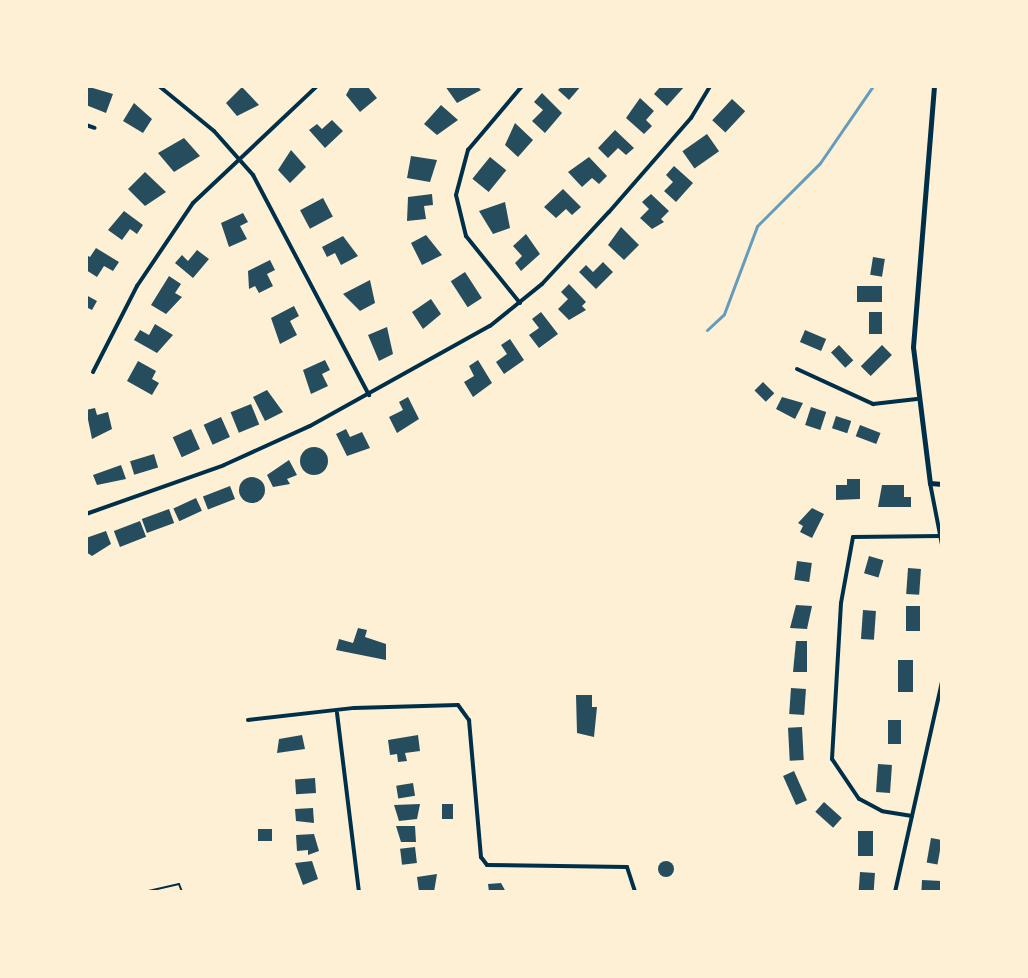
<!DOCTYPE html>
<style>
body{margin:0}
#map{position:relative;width:1028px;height:978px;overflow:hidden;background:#fdf0d5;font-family:"Work Sans",sans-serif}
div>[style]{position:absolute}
.stream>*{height:3px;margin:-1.5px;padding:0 1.5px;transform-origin:1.5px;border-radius:1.5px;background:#669bbc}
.building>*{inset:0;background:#264d5e;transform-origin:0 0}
.round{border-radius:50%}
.service>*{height:2px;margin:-1px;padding:0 1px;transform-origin:1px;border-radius:1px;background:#003049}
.minor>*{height:4px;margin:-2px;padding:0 2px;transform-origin:2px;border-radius:2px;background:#003049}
.tertiary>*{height:5px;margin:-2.5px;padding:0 2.5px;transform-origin:2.5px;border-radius:2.5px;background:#003049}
span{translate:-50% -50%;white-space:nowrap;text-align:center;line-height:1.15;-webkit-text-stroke:8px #fdf0d5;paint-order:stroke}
.frame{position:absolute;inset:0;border:88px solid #fdf0d5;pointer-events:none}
</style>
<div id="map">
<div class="stream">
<div style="left:707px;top:330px;width:23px;rotate:-43deg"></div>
<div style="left:724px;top:314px;width:94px;rotate:-69.4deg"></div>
<div style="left:757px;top:226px;width:89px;rotate:-45deg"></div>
<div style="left:820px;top:163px;width:93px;rotate:-55.5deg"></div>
</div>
<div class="building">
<div style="clip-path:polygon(86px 86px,113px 94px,106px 113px,86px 105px)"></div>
<div style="clip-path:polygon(351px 86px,367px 86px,377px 98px,360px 112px,346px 95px)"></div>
<div style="clip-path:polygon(445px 86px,477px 86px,481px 90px,457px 103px)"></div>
<div style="clip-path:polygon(562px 86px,581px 86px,569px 100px,558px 90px)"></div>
<div style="clip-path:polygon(661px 86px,685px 86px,667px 106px,654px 94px)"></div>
<div style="clip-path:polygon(242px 87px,259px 105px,237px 116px,226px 103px)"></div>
<div style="clip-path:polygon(542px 93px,562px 113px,545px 133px,532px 121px,543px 110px,534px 102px)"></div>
<div style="clip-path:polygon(640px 98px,654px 111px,646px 120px,652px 126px,644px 134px,626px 118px)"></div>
<div style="left:732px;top:99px;width:18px;height:29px;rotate:43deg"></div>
<div style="clip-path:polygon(134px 103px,152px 119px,143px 133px,123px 121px)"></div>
<div style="clip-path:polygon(441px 105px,458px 120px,437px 135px,424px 124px)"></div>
<div style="clip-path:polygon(332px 120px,343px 131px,325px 148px,309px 130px,317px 124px,322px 129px)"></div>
<div style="clip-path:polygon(515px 123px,533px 140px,518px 157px,505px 145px)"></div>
<div style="clip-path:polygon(615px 130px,634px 148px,626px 155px,618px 148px,608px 158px,598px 148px)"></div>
<div style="left:707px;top:134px;width:21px;height:30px;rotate:55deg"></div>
<div style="clip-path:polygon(184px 138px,200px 156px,174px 172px,158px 153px)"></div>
<div style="clip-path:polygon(291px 150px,306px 167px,290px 183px,278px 170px)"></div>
<div style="clip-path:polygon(411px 156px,437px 160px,430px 182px,407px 178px)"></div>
<div style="left:490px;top:157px;width:21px;height:28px;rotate:39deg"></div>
<div style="clip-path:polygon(589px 157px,607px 176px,599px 184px,592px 178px,582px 187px,568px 172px)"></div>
<div style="clip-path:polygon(674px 166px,693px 183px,676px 202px,664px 191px,673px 182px,666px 175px)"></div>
<div style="clip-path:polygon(145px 172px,166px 192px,145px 206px,128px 189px)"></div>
<div style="clip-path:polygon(563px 189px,581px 207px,572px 215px,566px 209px,556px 218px,544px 207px)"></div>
<div style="clip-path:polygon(432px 194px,433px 205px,424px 206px,426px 219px,407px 221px,408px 197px)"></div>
<div style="clip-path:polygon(651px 194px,669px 211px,661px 219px,664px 222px,652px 229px,640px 218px,649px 209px,642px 202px)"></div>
<div style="left:323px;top:198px;width:21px;height:26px;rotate:62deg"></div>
<div style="clip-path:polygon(505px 202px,510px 228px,493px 234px,479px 211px)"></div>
<div style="clip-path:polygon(124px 211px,143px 225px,137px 234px,130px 229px,122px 240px,108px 230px)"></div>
<div style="clip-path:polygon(243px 213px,248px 222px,240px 226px,247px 239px,229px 247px,221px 223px)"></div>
<div style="clip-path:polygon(621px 227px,639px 245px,624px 260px,608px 245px)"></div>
<div style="clip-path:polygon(526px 234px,540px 254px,521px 271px,515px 263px,522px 256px,513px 246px)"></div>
<div style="clip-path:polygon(426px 235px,442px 255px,422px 265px,411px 243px)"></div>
<div style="clip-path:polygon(343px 236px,358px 256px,341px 265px,335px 253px,327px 257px,322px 247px)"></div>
<div style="clip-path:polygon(96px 248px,119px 262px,113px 271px,104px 266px,97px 277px,86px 270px,86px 255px,90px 257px)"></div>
<div style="clip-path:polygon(197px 250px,209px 259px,193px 278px,175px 263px,182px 255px,188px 261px)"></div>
<div style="left:873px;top:257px;width:12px;height:18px;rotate:9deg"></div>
<div style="clip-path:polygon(270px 260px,275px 270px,267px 274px,273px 286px,259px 293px,255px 286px,249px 289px,248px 271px)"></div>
<div style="clip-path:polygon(603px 262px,613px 272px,596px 289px,579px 272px,586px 265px,593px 272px)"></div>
<div style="left:465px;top:272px;width:31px;height:17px;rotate:57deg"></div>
<div style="clip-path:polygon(169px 276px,181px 284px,175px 293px,182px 297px,166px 314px,151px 305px)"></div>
<div style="clip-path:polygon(370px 280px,375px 303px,360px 311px,343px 294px)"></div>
<div style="clip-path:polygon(569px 284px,586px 302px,582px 306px,586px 310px,569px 320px,558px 309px,568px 299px,561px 292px)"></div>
<div style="left:882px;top:286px;width:16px;height:25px;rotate:90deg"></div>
<div style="clip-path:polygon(86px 295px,97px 301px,92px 310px,86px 307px)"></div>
<div style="clip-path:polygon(431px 299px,441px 314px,423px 329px,412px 312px)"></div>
<div style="clip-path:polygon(294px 306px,299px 316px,290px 321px,297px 335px,280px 344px,271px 318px)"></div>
<div style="clip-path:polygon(541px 312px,558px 334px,539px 348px,529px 335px,539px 328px,532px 319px)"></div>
<div style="left:869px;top:312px;width:13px;height:22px"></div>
<div style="clip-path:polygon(155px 324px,173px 335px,157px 353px,134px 340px,140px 330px,149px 335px)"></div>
<div style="clip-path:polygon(387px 327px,393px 354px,379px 361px,368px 335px)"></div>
<div style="left:805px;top:330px;width:23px;height:13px;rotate:23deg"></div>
<div style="clip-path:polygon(510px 339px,524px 360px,504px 374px,496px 362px,507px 354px,501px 345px)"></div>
<div style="left:839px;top:345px;width:21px;height:11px;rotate:47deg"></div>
<div style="left:882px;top:345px;width:14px;height:30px;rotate:45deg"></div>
<div style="clip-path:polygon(325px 360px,330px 370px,322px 374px,328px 386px,311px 394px,303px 370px)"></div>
<div style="clip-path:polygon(478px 360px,492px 383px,473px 397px,464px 382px,474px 376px,469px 366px)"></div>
<div style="clip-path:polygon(138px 361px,156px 371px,152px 379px,159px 383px,152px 395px,127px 381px)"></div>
<div style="left:763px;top:382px;width:16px;height:12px;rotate:45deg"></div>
<div style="clip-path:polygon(267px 390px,283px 412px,265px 421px,253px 397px)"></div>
<div style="clip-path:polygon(408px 397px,419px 419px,397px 433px,389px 417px,403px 410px,399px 402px)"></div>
<div style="clip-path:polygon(782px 397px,803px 403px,795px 419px,776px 409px)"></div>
<div style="left:251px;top:404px;width:22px;height:22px;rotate:68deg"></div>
<div style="left:811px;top:407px;width:16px;height:19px;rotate:18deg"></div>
<div style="clip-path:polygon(95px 408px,97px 415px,108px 412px,112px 429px,92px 439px,86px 410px)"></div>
<div style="left:836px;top:416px;width:16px;height:13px;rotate:18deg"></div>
<div style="left:221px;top:417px;width:22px;height:19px;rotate:66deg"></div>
<div style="left:860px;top:425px;width:22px;height:12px;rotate:21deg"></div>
<div style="left:191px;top:429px;width:22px;height:20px;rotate:66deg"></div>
<div style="clip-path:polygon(346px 429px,350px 437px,362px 432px,370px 448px,347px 456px,336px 434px)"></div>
<div class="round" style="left:300px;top:447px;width:28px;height:28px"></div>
<div style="left:154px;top:454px;width:14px;height:25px;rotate:73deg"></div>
<div style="clip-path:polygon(289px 460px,297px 475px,287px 479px,290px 484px,273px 487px,267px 475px)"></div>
<div style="clip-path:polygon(121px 465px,126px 479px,97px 485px,93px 475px)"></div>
<div class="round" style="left:239px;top:477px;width:26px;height:26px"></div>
<div style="clip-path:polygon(847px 479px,860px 479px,860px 499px,836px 500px,836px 485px,847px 485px)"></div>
<div style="clip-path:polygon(882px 485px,904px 485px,904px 497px,911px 497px,911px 507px,878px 507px)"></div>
<div style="left:230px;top:486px;width:14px;height:29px;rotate:69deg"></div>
<div style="left:196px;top:498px;width:14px;height:25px;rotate:65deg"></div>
<div style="clip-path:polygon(812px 508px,824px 514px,812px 538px,800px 532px,803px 526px,798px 523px)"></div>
<div style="left:169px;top:509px;width:15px;height:29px;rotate:70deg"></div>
<div style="left:140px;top:521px;width:17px;height:28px;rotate:69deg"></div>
<div style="clip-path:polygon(106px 531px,111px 544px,92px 556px,86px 552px,86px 538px)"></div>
<div style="left:869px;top:556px;width:15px;height:18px;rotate:16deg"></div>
<div style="left:797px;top:561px;width:15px;height:19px;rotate:8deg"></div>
<div style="left:908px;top:568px;width:13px;height:26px;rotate:4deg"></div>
<div style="clip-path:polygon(796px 605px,812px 606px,807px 629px,790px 628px)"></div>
<div style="left:906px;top:606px;width:14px;height:25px"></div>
<div style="left:863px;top:610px;width:13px;height:29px;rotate:4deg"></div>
<div style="clip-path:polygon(358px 628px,367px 630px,365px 637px,386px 644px,386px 660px,336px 650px,339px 639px,353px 643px)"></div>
<div style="clip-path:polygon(796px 641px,807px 641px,807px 672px,793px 672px)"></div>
<div style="left:898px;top:660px;width:15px;height:32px"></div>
<div style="left:791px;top:688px;width:15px;height:26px;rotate:4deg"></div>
<div style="clip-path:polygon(576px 695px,592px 695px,592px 707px,597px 707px,594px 737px,577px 733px)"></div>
<div style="left:888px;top:720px;width:13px;height:24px"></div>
<div style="left:802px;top:727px;width:33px;height:14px;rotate:87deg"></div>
<div style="clip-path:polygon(302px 735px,305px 749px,277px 753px,279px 739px)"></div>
<div style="clip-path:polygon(418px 735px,420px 751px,405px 753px,407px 761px,398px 762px,397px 754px,390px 755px,388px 740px)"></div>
<div style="left:878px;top:764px;width:14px;height:28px;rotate:4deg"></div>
<div style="left:794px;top:771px;width:32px;height:12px;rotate:66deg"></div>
<div style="left:315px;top:778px;width:15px;height:20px;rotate:86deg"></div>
<div style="left:413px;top:783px;width:13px;height:17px;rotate:81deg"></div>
<div style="left:824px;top:802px;width:24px;height:13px;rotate:42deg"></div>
<div style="clip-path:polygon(420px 804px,417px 819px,399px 821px,394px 805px)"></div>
<div style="left:453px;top:804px;width:15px;height:11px;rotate:90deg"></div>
<div style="clip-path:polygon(313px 808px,314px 823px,296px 821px,295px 809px)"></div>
<div style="clip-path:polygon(396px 826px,415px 826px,416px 842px,401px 842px)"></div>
<div style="left:258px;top:829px;width:14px;height:12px"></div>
<div style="left:858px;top:831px;width:15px;height:25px"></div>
<div style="clip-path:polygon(314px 834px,319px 851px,308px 855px,308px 850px,297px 851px,296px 835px)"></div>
<div style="left:931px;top:838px;width:11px;height:25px;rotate:10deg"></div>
<div style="left:415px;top:847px;width:16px;height:15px;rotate:83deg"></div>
<div class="round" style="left:658px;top:861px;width:16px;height:16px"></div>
<div style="clip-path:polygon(312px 861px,318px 879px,303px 885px,295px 863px)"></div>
<div style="left:860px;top:872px;width:15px;height:20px;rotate:4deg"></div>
<div style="clip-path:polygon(437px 874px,434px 892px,419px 892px,417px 877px)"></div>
<div style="left:922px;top:880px;width:20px;height:12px;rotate:3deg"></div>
<div style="clip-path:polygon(501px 883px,506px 892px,489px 892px,488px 884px)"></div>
</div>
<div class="service">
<div style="left:144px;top:892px;width:36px;rotate:-13deg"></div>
<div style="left:179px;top:884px;width:9px;rotate:69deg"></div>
</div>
<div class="minor">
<div style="left:159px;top:86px;width:71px;rotate:39.3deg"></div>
<div style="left:214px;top:131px;width:59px;rotate:48.4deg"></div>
<div style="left:253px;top:175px;width:249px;rotate:62.2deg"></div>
<div style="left:86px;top:125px;width:9px;rotate:18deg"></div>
<div style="left:520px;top:303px;width:86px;rotate:-128.9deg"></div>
<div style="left:466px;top:236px;width:42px;rotate:-103.7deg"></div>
<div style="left:456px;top:195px;width:47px;rotate:-75.1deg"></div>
<div style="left:468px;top:150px;width:84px;rotate:-49.8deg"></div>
<div style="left:797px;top:369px;width:84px;rotate:24.7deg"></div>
<div style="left:873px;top:404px;width:44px;rotate:-6.5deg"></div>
<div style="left:93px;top:372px;width:97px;rotate:-62.9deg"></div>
<div style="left:137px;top:286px;width:100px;rotate:-56deg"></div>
<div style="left:193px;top:203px;width:170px;rotate:-43.3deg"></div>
<div style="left:930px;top:483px;width:63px;rotate:79deg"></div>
<div style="left:86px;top:514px;width:146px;rotate:-19.5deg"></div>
<div style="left:224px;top:465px;width:94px;rotate:-24.4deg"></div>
<div style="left:310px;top:426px;width:206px;rotate:-29.1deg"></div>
<div style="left:490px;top:326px;width:67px;rotate:-38.9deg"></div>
<div style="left:542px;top:284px;width:98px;rotate:-47.1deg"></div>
<div style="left:609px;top:212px;width:125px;rotate:-48.9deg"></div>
<div style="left:691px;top:118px;width:37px;rotate:-59deg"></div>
<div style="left:337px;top:713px;width:180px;rotate:83deg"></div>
<div style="left:248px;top:720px;width:107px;rotate:-6.5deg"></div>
<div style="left:354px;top:708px;width:104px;rotate:-1.7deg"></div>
<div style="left:458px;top:705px;width:19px;rotate:54deg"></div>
<div style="left:469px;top:720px;width:138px;rotate:85deg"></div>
<div style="left:481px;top:857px;width:10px;rotate:53deg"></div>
<div style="left:487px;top:865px;width:140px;rotate:0.8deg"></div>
<div style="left:627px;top:867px;width:26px;rotate:72deg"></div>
<div style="left:912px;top:816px;width:30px;rotate:-171deg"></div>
<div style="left:882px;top:811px;width:26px;rotate:-152deg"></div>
<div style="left:859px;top:799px;width:48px;rotate:-124deg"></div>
<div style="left:832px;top:759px;width:156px;rotate:-86.7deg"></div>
<div style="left:841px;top:603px;width:67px;rotate:-79.7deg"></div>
<div style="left:853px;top:537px;width:87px;rotate:-0.7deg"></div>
<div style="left:895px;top:892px;width:215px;rotate:-77.4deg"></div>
</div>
<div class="tertiary">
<div style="left:934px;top:86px;width:262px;rotate:94.6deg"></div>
<div style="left:913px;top:347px;width:137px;rotate:82.9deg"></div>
<div style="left:930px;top:483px;width:12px;rotate:5deg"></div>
</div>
<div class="frame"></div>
</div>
